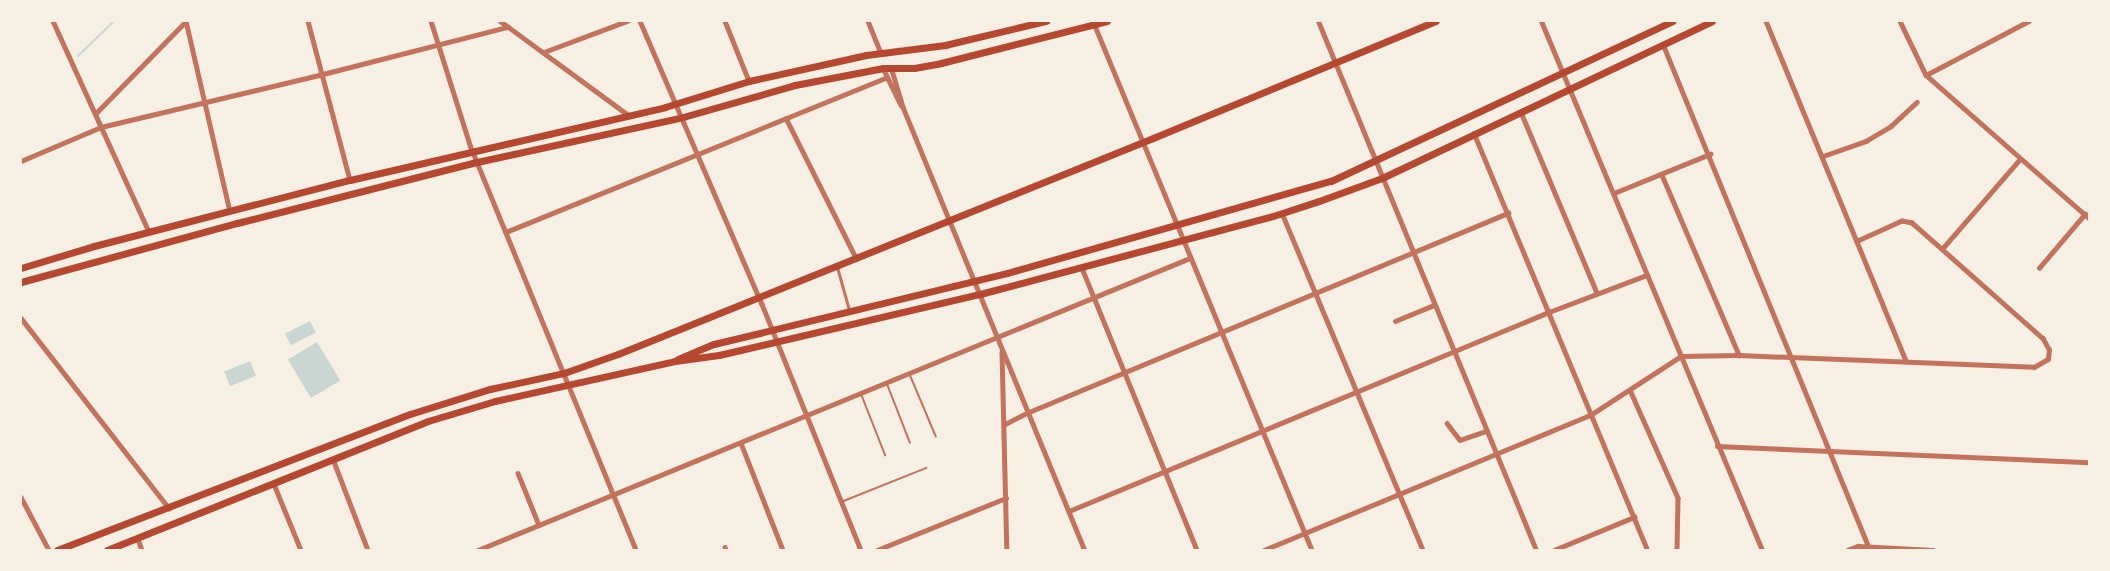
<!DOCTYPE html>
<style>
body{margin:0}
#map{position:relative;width:2110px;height:571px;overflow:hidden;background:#f6efe4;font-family:"Source Sans 3",sans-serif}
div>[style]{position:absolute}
.water>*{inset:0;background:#c9d6d2;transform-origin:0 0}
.stream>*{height:2px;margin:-1px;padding:0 1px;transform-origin:1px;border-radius:1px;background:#c9d6d2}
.service>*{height:2px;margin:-1px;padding:0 1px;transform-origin:1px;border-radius:1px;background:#c5725c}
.pedestrian>*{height:3px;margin:-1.5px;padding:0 1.5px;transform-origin:1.5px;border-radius:1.5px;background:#c5725c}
.minor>*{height:4.5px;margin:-2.25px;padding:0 2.25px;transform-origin:2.25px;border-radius:2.25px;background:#c5725c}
.tertiary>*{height:5px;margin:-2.5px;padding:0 2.5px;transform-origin:2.5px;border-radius:2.5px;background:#c5725c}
.primary>*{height:7px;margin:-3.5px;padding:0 3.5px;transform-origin:3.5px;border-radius:3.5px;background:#b5482f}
span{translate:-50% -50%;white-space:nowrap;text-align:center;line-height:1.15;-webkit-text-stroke:4.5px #f6efe4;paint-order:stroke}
.frame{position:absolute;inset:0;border:22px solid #f6efe4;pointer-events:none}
</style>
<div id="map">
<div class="water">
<div style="left:310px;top:321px;width:13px;height:28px;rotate:63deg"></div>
<div style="left:317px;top:342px;width:45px;height:34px;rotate:59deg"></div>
<div style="left:250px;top:361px;width:16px;height:28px;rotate:68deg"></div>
</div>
<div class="stream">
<div style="left:78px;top:56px;width:50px;rotate:-44.2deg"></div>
</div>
<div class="service">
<div style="left:909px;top:373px;width:69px;rotate:67.1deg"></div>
<div style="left:887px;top:384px;width:63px;rotate:68.7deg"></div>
<div style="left:861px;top:394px;width:66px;rotate:68.5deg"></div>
<div style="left:841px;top:502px;width:92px;rotate:-21.8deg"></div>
</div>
<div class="pedestrian">
<div style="left:837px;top:267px;width:45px;rotate:74.4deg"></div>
</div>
<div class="minor">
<div style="left:53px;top:21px;width:232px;rotate:65.5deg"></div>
<div style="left:186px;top:21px;width:195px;rotate:77deg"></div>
<div style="left:308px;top:21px;width:164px;rotate:75.2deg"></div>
<div style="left:431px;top:21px;width:130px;rotate:72.5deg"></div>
<div style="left:470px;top:145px;width:438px;rotate:67.7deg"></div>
<div style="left:640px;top:21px;width:308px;rotate:66.7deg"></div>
<div style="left:762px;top:304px;width:265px;rotate:68.1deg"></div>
<div style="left:725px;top:21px;width:65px;rotate:68.2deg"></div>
<div style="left:868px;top:21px;width:35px;rotate:68deg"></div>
<div style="left:1093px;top:21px;width:573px;rotate:67.51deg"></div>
<div style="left:1766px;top:21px;width:368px;rotate:67.6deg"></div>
<div style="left:1900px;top:21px;width:60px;rotate:64.3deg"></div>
<div style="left:1926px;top:75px;width:217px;rotate:41.3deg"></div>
<div style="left:1663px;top:44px;width:547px;rotate:67.75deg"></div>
<div style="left:544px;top:52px;width:89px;rotate:-20.5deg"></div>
<div style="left:891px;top:67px;width:42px;rotate:73.3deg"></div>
<div style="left:903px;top:107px;width:479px;rotate:67.7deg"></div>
<div style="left:883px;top:68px;width:41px;rotate:64.1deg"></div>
<div style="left:1926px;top:75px;width:116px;rotate:-27.7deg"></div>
<div style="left:1521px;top:112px;width:196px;rotate:67.2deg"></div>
<div style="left:95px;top:114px;width:130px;rotate:-45.6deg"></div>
<div style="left:786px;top:118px;width:157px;rotate:63.4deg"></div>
<div style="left:1474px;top:133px;width:452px;rotate:67.4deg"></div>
<div style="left:1823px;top:156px;width:46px;rotate:-19.2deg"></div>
<div style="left:1866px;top:141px;width:29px;rotate:-31deg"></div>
<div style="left:1891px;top:126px;width:35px;rotate:-43deg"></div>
<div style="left:21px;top:161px;width:87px;rotate:-23deg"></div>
<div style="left:101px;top:127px;width:228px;rotate:-13.4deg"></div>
<div style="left:323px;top:74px;width:191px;rotate:-14.3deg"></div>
<div style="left:1662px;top:175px;width:196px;rotate:66.8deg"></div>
<div style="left:1614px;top:193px;width:104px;rotate:-22.1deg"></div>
<div style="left:1282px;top:213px;width:365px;rotate:67.3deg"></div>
<div style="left:506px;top:232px;width:410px;rotate:-22.1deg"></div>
<div style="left:1942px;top:249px;width:119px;rotate:-49.1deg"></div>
<div style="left:1082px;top:268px;width:305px;rotate:67.8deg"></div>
<div style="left:2039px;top:268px;width:71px;rotate:-49.6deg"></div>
<div style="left:21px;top:318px;width:241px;rotate:52.1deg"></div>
<div style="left:1395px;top:321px;width:42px;rotate:-22.3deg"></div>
<div style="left:1002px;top:352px;width:198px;rotate:88.6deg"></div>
<div style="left:1630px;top:390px;width:118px;rotate:66deg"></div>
<div style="left:1678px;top:498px;width:52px;rotate:91.1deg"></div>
<div style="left:1447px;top:423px;width:21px;rotate:53deg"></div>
<div style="left:1460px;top:440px;width:28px;rotate:-19deg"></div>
<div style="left:1005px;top:424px;width:27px;rotate:-27deg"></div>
<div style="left:1029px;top:412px;width:519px;rotate:-22.56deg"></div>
<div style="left:741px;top:443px;width:115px;rotate:68.6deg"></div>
<div style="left:1717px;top:446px;width:372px;rotate:2.5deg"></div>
<div style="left:333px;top:459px;width:97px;rotate:69deg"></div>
<div style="left:518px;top:473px;width:56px;rotate:68deg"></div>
<div style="left:274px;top:484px;width:71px;rotate:67.8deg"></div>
<div style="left:21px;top:497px;width:60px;rotate:62.2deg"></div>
<div style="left:1069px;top:511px;width:520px;rotate:-22.52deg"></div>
<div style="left:1549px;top:312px;width:105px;rotate:-20.7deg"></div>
<div style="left:138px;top:539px;width:12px;rotate:70deg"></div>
<div style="left:725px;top:547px;width:3px;rotate:72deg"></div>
<div style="left:478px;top:550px;width:770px;rotate:-22.3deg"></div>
<div style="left:877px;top:550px;width:139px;rotate:-22deg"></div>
<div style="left:1264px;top:550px;width:355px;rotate:-22.5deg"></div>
<div style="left:1592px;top:414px;width:106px;rotate:-33.1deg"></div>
<div style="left:1681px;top:356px;width:58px;rotate:-1deg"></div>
<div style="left:1739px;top:355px;width:295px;rotate:2.3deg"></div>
<div style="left:2034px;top:367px;width:16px;rotate:-30deg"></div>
<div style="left:2048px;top:359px;width:9px;rotate:-84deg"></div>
<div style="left:2049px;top:350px;width:13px;rotate:-119deg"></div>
<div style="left:2043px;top:339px;width:175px;rotate:-138.5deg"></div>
<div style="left:1912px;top:223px;width:10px;rotate:-169deg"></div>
<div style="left:1902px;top:221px;width:48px;rotate:155.6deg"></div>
<div style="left:1554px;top:550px;width:87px;rotate:-22.4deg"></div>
<div style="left:1847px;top:550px;width:12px;rotate:-20deg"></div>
<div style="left:1858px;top:546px;width:75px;rotate:3.1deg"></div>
</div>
<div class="tertiary">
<div style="left:500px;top:21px;width:159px;rotate:36.3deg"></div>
<div style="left:1318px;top:21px;width:572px;rotate:67.6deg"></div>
<div style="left:1541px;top:21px;width:573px;rotate:67.33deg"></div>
</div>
<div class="primary">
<div style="left:21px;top:268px;width:76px;rotate:-16.8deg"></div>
<div style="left:94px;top:246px;width:264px;rotate:-14.5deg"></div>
<div style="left:350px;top:180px;width:323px;rotate:-13deg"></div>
<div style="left:665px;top:107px;width:88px;rotate:-17.2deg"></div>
<div style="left:749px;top:81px;width:120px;rotate:-12.5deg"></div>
<div style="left:866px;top:55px;width:80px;rotate:-7.2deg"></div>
<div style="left:945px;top:45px;width:104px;rotate:-13.4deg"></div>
<div style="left:21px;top:282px;width:224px;rotate:-15.3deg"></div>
<div style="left:237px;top:223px;width:248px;rotate:-14.3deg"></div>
<div style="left:477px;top:162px;width:211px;rotate:-12.3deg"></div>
<div style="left:683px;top:117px;width:116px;rotate:-15.9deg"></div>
<div style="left:795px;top:85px;width:90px;rotate:-10.9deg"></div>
<div style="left:883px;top:68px;width:31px"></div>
<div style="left:914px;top:68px;width:27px;rotate:-10deg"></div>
<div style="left:941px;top:63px;width:171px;rotate:-14.2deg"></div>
<div style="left:678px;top:359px;width:39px;rotate:-23deg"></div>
<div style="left:714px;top:344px;width:301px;rotate:-13.6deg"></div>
<div style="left:1007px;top:273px;width:337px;rotate:-15.9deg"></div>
<div style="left:1331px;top:181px;width:377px;rotate:-25.1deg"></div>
<div style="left:57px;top:550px;width:378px;rotate:-21.1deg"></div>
<div style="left:410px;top:414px;width:84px;rotate:-17.4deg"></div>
<div style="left:490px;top:389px;width:76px;rotate:-12.2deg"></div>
<div style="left:564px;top:373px;width:57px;rotate:-19.4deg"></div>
<div style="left:618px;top:354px;width:577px;rotate:-21.99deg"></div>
<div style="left:1153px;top:138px;width:306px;rotate:-22.5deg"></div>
<div style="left:107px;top:550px;width:346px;rotate:-21.9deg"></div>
<div style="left:428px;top:421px;width:70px;rotate:-16.6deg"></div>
<div style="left:495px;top:401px;width:184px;rotate:-12.5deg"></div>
<div style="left:675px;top:361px;width:44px;rotate:-7.8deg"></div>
<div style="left:719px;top:355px;width:268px;rotate:-13.2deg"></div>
<div style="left:980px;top:294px;width:303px;rotate:-14.9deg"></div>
<div style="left:1273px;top:216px;width:48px;rotate:-18.1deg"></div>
<div style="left:1319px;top:201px;width:67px;rotate:-20.1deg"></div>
<div style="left:1382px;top:178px;width:365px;rotate:-25.4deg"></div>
</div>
<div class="frame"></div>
</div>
